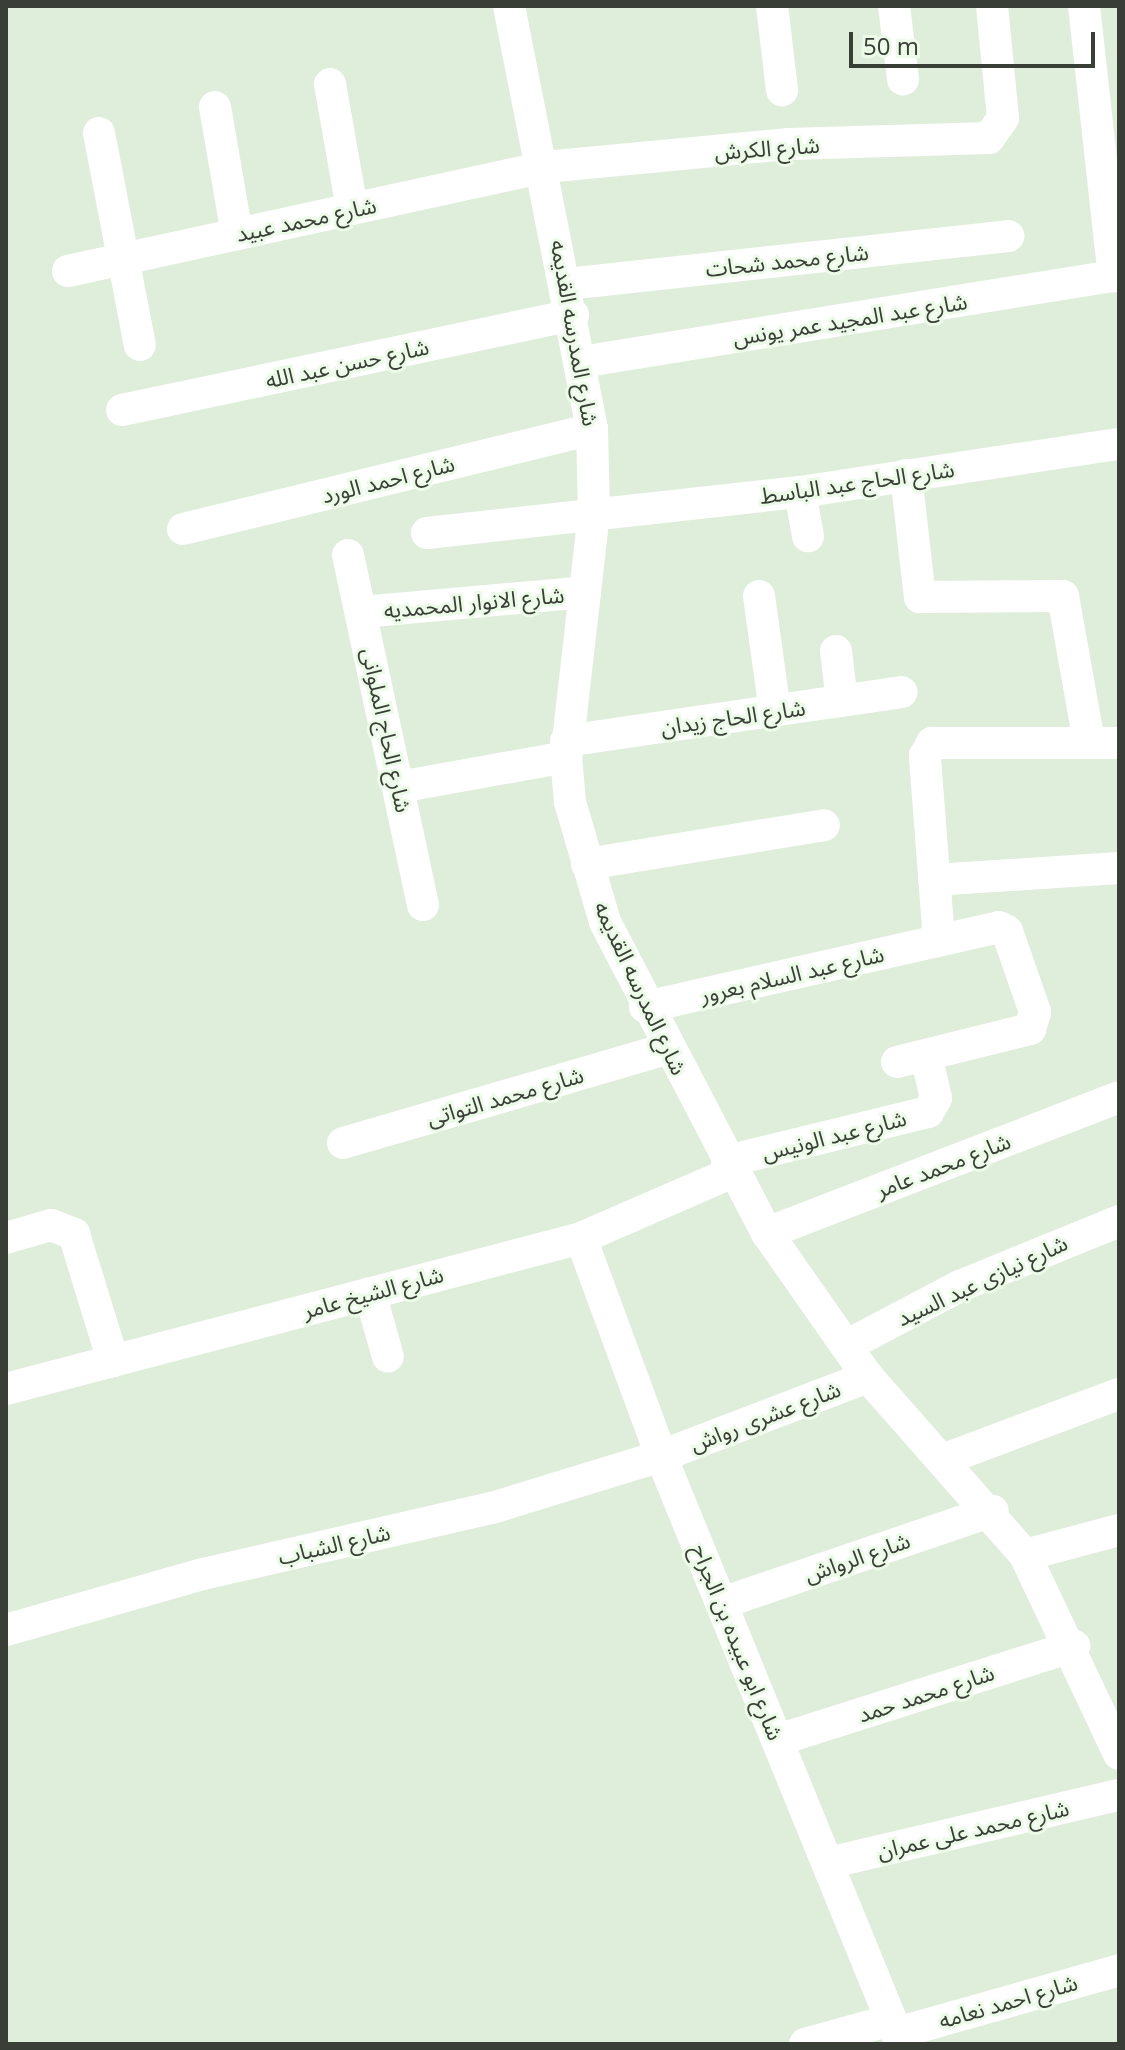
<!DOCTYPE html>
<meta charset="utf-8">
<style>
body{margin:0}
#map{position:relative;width:1125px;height:2050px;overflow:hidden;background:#dfeddb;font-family:"Open Sans","Noto Sans Arabic",sans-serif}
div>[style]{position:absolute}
.minor>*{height:32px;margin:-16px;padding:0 16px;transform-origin:16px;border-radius:16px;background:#fff}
span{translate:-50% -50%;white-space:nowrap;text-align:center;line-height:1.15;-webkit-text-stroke:6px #ecfae8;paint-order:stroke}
.street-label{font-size:22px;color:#393e37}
.frame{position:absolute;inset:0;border:8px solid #393e37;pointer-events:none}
.scale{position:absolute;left:849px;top:32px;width:246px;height:36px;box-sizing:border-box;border:4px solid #393e37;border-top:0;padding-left:10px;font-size:24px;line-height:28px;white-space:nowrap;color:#393e37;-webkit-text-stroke:6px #ecfae8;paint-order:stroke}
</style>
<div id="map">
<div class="minor">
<div style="left:509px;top:6px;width:431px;rotate:78.9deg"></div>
<div style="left:592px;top:429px;width:84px;rotate:88.6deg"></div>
<div style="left:594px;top:513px;width:246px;rotate:96.5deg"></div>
<div style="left:566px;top:757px;width:45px;rotate:84.9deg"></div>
<div style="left:570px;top:802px;width:125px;rotate:73.7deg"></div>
<div style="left:605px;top:922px;width:351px;rotate:62.5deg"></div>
<div style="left:767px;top:1233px;width:176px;rotate:55deg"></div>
<div style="left:868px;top:1377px;width:237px;rotate:48.6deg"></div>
<div style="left:1025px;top:1555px;width:220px;rotate:64.7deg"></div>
<div style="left:772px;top:6px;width:85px;rotate:83.2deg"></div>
<div style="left:894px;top:6px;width:74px;rotate:83deg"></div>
<div style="left:1084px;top:6px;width:272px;rotate:83.7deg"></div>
<div style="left:330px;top:84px;width:127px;rotate:80deg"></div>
<div style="left:215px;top:107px;width:129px;rotate:80.2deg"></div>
<div style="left:99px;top:133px;width:216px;rotate:79.1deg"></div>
<div style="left:68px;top:271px;width:488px;rotate:-12.3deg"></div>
<div style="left:545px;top:167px;width:245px;rotate:-5.4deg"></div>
<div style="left:789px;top:144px;width:200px;rotate:-1.7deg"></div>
<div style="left:989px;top:138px;width:24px;rotate:-55deg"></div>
<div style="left:1003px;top:118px;width:113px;rotate:-95.6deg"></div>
<div style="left:567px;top:284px;width:444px;rotate:-6.2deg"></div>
<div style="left:581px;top:362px;width:545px;rotate:-9.19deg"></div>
<div style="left:122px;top:410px;width:461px;rotate:-11.9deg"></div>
<div style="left:906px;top:475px;width:123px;rotate:83.5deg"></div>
<div style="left:920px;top:597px;width:143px;rotate:-0.4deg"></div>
<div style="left:1063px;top:596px;width:148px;rotate:79.9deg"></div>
<div style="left:800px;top:492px;width:45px;rotate:79.7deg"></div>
<div style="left:183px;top:529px;width:421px;rotate:-13.7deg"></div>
<div style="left:427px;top:533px;width:375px;rotate:-6.3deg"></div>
<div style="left:800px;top:492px;width:323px;rotate:-8.6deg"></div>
<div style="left:348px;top:555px;width:358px;rotate:77.9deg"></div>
<div style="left:759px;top:596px;width:116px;rotate:82.1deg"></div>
<div style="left:362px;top:612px;width:224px;rotate:-5.1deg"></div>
<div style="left:836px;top:651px;width:50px;rotate:83.2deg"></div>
<div style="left:566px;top:741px;width:339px;rotate:-8.3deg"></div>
<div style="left:399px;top:787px;width:170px;rotate:-10.2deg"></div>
<div style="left:587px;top:864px;width:240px;rotate:-9.3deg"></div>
<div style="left:934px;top:880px;width:185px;rotate:-3.7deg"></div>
<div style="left:939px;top:940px;width:185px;rotate:-94.4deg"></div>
<div style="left:925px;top:756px;width:15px;rotate:-62deg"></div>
<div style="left:932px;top:743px;width:187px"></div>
<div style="left:645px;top:1007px;width:363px;rotate:-12.7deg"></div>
<div style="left:999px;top:927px;width:9px;rotate:27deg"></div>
<div style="left:1007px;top:931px;width:86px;rotate:70.9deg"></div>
<div style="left:1035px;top:1012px;width:18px;rotate:106deg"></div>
<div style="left:1030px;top:1029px;width:137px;rotate:166.1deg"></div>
<div style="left:343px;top:1143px;width:337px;rotate:-16.2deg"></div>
<div style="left:727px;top:1161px;width:207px;rotate:-13.7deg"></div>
<div style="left:928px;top:1112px;width:16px;rotate:-60deg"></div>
<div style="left:936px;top:1098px;width:44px;rotate:-103.1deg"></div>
<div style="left:767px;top:1233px;width:377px;rotate:-21.1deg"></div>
<div style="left:6px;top:1238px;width:47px;rotate:-16.1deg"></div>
<div style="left:51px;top:1225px;width:25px;rotate:21deg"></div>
<div style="left:74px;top:1234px;width:133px;rotate:72.9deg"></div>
<div style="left:581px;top:1238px;width:232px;rotate:69.8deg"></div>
<div style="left:661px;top:1456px;width:635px;rotate:67.8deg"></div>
<div style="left:370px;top:1293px;width:66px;rotate:74.3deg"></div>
<div style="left:848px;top:1345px;width:127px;rotate:-27.8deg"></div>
<div style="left:960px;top:1286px;width:172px;rotate:-22.2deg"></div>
<div style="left:6px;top:1389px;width:594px;rotate:-14.71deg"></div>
<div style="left:581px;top:1238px;width:166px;rotate:-23.5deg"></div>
<div style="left:945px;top:1459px;width:186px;rotate:-20.5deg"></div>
<div style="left:1025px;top:1555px;width:97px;rotate:-14.9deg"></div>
<div style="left:722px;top:1603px;width:286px;rotate:-18.8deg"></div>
<div style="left:6px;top:1630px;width:205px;rotate:-15.9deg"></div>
<div style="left:203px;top:1574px;width:296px;rotate:-12.9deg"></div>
<div style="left:492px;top:1508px;width:177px;rotate:-17.1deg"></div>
<div style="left:661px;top:1456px;width:222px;rotate:-20.9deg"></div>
<div style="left:778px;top:1740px;width:311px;rotate:-17.6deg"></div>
<div style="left:828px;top:1863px;width:299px;rotate:-13.2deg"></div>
<div style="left:897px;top:2033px;width:231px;rotate:-15.8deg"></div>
<div style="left:805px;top:2044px;width:89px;rotate:-15.6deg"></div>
</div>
<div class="street-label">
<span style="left:767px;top:148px;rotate:-4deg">شارع الكرش</span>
<span style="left:306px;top:219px;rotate:-12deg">شارع محمد عبيد</span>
<span style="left:787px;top:260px;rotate:-6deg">شارع محمد شحات</span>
<span style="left:850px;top:319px;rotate:-9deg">شارع عبد المجيد عمر يونس</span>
<span style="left:575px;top:333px;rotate:80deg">شارع المدرسه القديمه</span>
<span style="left:347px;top:363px;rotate:-12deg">شارع حسن عبد الله</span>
<span style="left:388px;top:479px;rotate:-14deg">شارع احمد الورد</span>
<span style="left:857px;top:482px;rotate:-8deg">شارع الحاج عبد الباسط</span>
<span style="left:474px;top:602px;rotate:-5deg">شارع الانوار المحمديه</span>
<span style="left:733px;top:717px;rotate:-8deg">شارع الحاج زيدان</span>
<span style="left:387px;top:730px;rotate:78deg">شارع الحاج الملوانى</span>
<span style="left:792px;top:974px;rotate:-13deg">شارع عبد السلام بعرور</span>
<span style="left:641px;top:988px;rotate:65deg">شارع المدرسه القديمه</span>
<span style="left:505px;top:1096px;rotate:-16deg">شارع محمد التواتى</span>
<span style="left:834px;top:1135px;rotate:-14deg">شارع عبد الونيس</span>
<span style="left:943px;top:1165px;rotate:-21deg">شارع محمد عامر</span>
<span style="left:982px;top:1280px;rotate:-25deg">شارع نيازى عبد السيد</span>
<span style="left:373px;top:1292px;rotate:-15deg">شارع الشيخ عامر</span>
<span style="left:765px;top:1416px;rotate:-21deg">شارع عشرى رواش</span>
<span style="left:334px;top:1544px;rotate:-13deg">شارع الشباب</span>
<span style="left:857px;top:1557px;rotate:-19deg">شارع الرواش</span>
<span style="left:738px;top:1642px;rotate:68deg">شارع ابو عبيده بن الجراح</span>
<span style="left:926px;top:1693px;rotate:-18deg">شارع محمد حمد</span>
<span style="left:973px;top:1829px;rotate:-13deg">شارع محمد على عمران</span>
<span style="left:1008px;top:2001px;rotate:-16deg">شارع احمد نعامه</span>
</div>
<div class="frame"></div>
<div class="scale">50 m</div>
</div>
